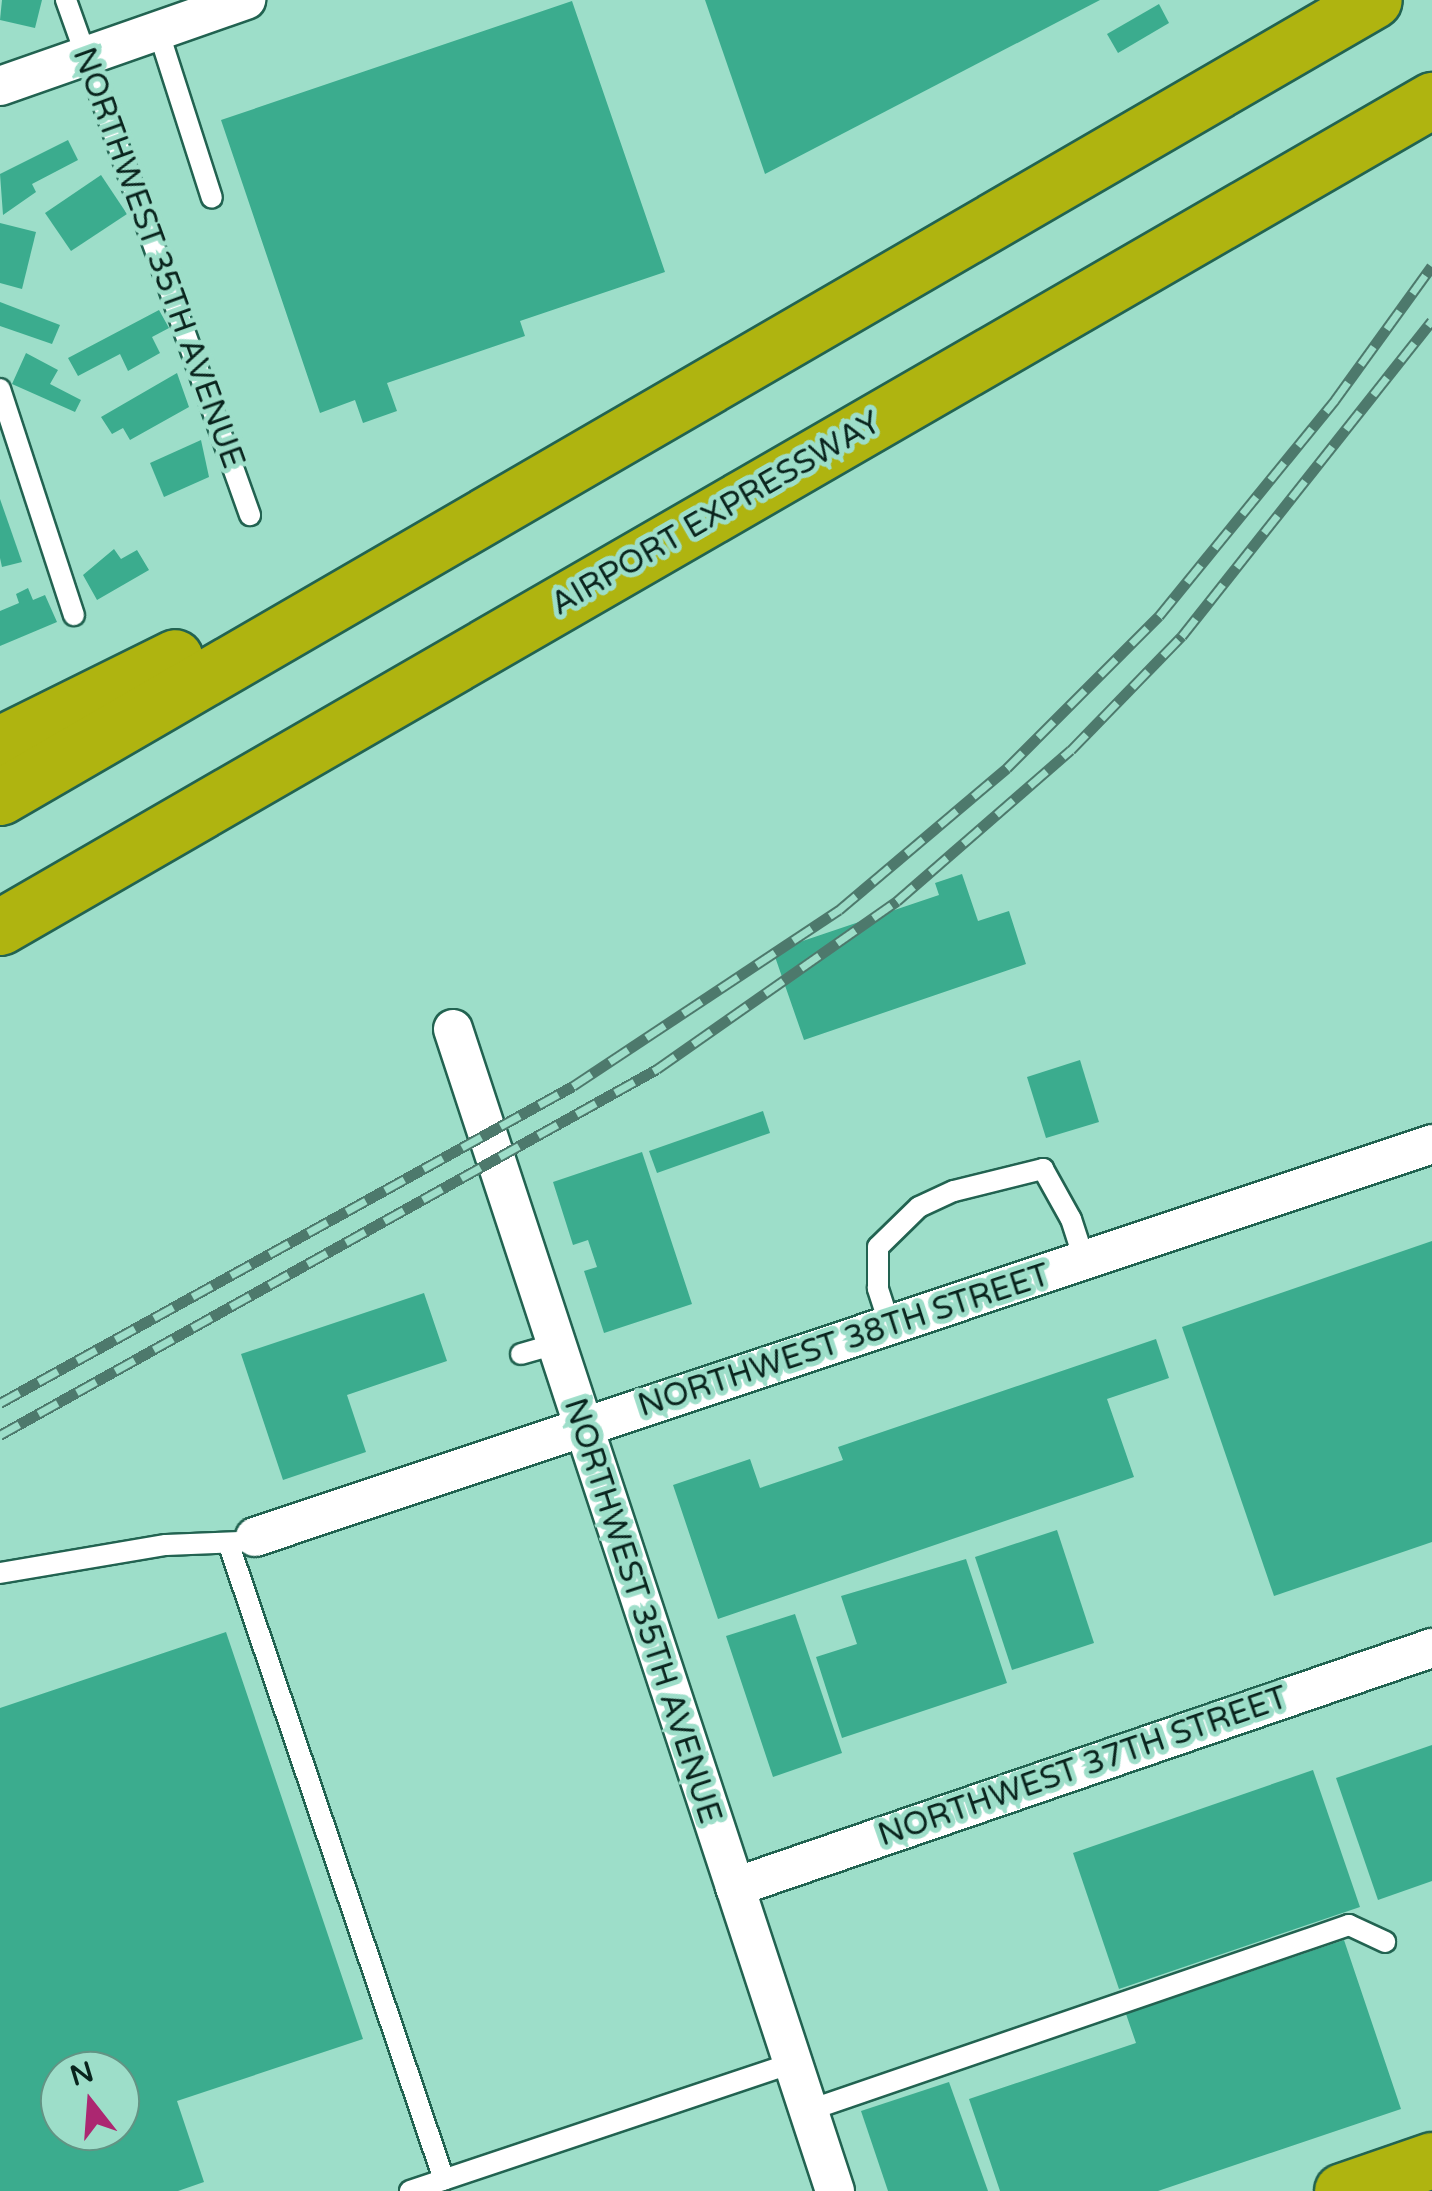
<!DOCTYPE html>
<html>
<head>
<meta charset="utf-8">
<style>
  body { margin:0 }
  #map { position:relative; width:1432px; height:2191px; overflow:hidden; background:#9ddec9; font-family:"Varela Round",sans-serif }
  div>[style] { position:absolute }
  [style*='--x'] { left:calc(var(--x)*1px); top:calc(var(--y)*1px); width:calc(var(--w)*1px); rotate:calc(var(--a)*1deg) }
  .building>* { inset:0; background:#3bac8e }
  .roads { filter:drop-shadow(2px 0 #226351) drop-shadow(-2px 0 #226351) drop-shadow(0 2px #226351) drop-shadow(0 -2px #226351) }
  .lane>* { height:20px; margin:-10px; padding:0 10px; transform-origin:10px; border-radius:10px; background:#fff }
  .street>* { height:38px; margin:-19px; padding:0 19px; transform-origin:19px; border-radius:19px; background:#fff }
  .highway>* { height:55px; margin:-27.5px; padding:0 27.5px; transform-origin:27.5px; border-radius:27.5px; background:#afb410 }
  .rail>* { height:11px; margin-top:-5.5px; transform-origin:0; background:repeating-linear-gradient(90deg,#9ddec9 0 22px,#4d796c 0 44px); box-sizing:border-box; border-block:2px solid #4d796c }
  span { translate:-50% -50%; white-space:nowrap; text-align:center; line-height:1.15; -webkit-text-stroke:10px #9ddec9; paint-order:stroke }
  .street-label { font-size:32px; color:#09241d }
  .north { position:absolute; left:40px; top:2051px; width:100px; height:100px; box-sizing:border-box; background:#9ddec9; border:2px solid #629484; border-radius:50%; rotate:343deg; font-size:28px; font-weight:700; line-height:40px; text-align:center; color:#09241d }
  .north::after { content:''; display:block; margin:auto; width:35px; height:45px; background:#ac2771; clip-path:polygon(50% 0,100% 100%,50% 72%,0 100%) }
</style>
</head>
<body>
<div id="map">
  <div class="building">
    <div style="clip-path:polygon(2px 0,42px 0,35px 28px,0 20px)"></div>
    <div style="clip-path:polygon(705px 0,1100px 0,765px 174px)"></div>
    <div style="clip-path:polygon(572px 1px,665px 272px,520px 321px,525px 336px,387px 383px,397px 411px,363px 423px,355px 400px,320px 413px,221px 120px)"></div>
    <div style="clip-path:polygon(1159px 4px,1169px 23px,1118px 53px,1107px 34px)"></div>
    <div style="clip-path:polygon(68px 140px,78px 160px,32px 184px,36px 192px,3px 215px,0 174px)"></div>
    <div style="clip-path:polygon(101px 175px,127px 214px,71px 251px,45px 213px)"></div>
    <div style="clip-path:polygon(0 223px,36px 232px,22px 289px,0 283px)"></div>
    <div style="clip-path:polygon(0 302px,60px 325px,52px 344px,0 326px)"></div>
    <div style="clip-path:polygon(159px 310px,169px 328px,152px 337px,160px 353px,128px 371px,120px 354px,78px 376px,68px 358px)"></div>
    <div style="clip-path:polygon(26px 353px,58px 370px,50px 384px,81px 400px,75px 412px,12px 384px)"></div>
    <div style="clip-path:polygon(177px 373px,189px 407px,130px 440px,123px 428px,112px 434px,101px 417px)"></div>
    <div style="clip-path:polygon(201px 440px,209px 477px,164px 497px,150px 463px)"></div>
    <div style="clip-path:polygon(0 499px,22px 562px,2px 567px,0 558px)"></div>
    <div style="clip-path:polygon(114px 549px,121px 559px,137px 550px,149px 570px,97px 600px,83px 575px)"></div>
    <div style="clip-path:polygon(28px 588px,33px 600px,45px 595px,57px 622px,0 646px,0 611px,19px 603px,16px 594px)"></div>
    <div style="clip-path:polygon(962px 874px,978px 921px,1009px 911px,1026px 964px,804px 1040px,773px 951px,939px 895px,935px 883px)"></div>
    <div style="clip-path:polygon(1080px 1060px,1099px 1122px,1046px 1138px,1027px 1077px)"></div>
    <div style="clip-path:polygon(763px 1111px,770px 1133px,657px 1173px,649px 1151px)"></div>
    <div style="clip-path:polygon(642px 1152px,692px 1304px,604px 1333px,584px 1271px,597px 1267px,588px 1240px,573px 1245px,553px 1182px)"></div>
    <div style="clip-path:polygon(1432px 1241px,1432px 1542px,1274px 1596px,1182px 1327px)"></div>
    <div style="clip-path:polygon(424px 1293px,447px 1361px,347px 1395px,366px 1452px,283px 1480px,241px 1354px)"></div>
    <div style="clip-path:polygon(1156px 1339px,1169px 1378px,1107px 1399px,1134px 1477px,718px 1619px,673px 1485px,750px 1459px,760px 1488px,843px 1460px,838px 1447px)"></div>
    <div style="clip-path:polygon(1057px 1530px,1094px 1643px,1012px 1670px,975px 1557px)"></div>
    <div style="clip-path:polygon(966px 1559px,1007px 1683px,842px 1738px,816px 1657px,857px 1644px,841px 1596px)"></div>
    <div style="clip-path:polygon(795px 1614px,842px 1753px,773px 1777px,726px 1636px)"></div>
    <div style="clip-path:polygon(evenodd,226px 1632px,363px 2039px,177px 2101px,204px 2182px,178px 2191px,0 2191px,0 1708px,226px 1632px,60px 2071px,120px 2071px,120px 2131px,60px 2131px,60px 2071px)"></div>
    <div style="clip-path:polygon(1432px 1745px,1432px 1881px,1378px 1900px,1336px 1778px)"></div>
    <div style="clip-path:polygon(1313px 1770px,1360px 1907px,1119px 1989px,1073px 1853px)"></div>
    <div style="clip-path:polygon(1344px 1940px,1401px 2109px,1158px 2191px,1000px 2191px,969px 2099px,1136px 2043px,1126px 2014px)"></div>
    <div style="clip-path:polygon(949px 2082px,988px 2191px,888px 2191px,861px 2111px)"></div>
  </div>
  <div class="roads">
    <div class="lane">
      <div style="--x:66;--y:0;--w:547;--a:70.34"></div>
      <div style="--x:158;--y:30;--w:176;--a:72.2"></div>
      <div style="--x:0;--y:389;--w:238;--a:71.9"></div>
      <div style="--x:890;--y:1326;--w:40;--a:-108"></div>
      <div style="--x:878;--y:1288;--w:41;--a:-90"></div>
      <div style="--x:878;--y:1247;--w:57;--a:-44.3"></div>
      <div style="--x:919;--y:1207;--w:38;--a:-25"></div>
      <div style="--x:954;--y:1191;--w:92;--a:-13.9"></div>
      <div style="--x:1043;--y:1169;--w:57;--a:60.8"></div>
      <div style="--x:1071;--y:1219;--w:45;--a:72"></div>
      <div style="--x:521;--y:1354;--w:33;--a:-16"></div>
      <div style="--x:229;--y:1545;--w:670;--a:71.29"></div>
      <div style="--x:0;--y:1573;--w:168;--a:-9.6"></div>
      <div style="--x:166;--y:1545;--w:74;--a:-2.3"></div>
      <div style="--x:807;--y:2111;--w:573;--a:-18.94"></div>
      <div style="--x:1349;--y:1925;--w:40;--a:25"></div>
      <div style="--x:410;--y:2191;--w:403;--a:-18.5"></div>
    </div>
    <div class="street">
      <div style="--x:0;--y:86;--w:261;--a:-19.3"></div>
      <div style="--x:453;--y:1029;--w:1223;--a:71.8"></div>
      <div style="--x:255;--y:1537;--w:1241;--a:-18.46"></div>
      <div style="--x:735;--y:1887;--w:737;--a:-18.93"></div>
    </div>
    <div class="highway">
      <div style="--x:0;--y:744;--w:195;--a:-26.4"></div>
      <div style="--x:0;--y:797;--w:1588;--a:-30.12"></div>
      <div style="--x:0;--y:927;--w:1654;--a:-30.01"></div>
      <div style="--x:1342;--y:2191;--w:95;--a:-19"></div>
    </div>
  </div>
  <div class="rail">
    <div style="--x:0;--y:1403;--w:655;--a:-28.95"></div>
    <div style="--x:573;--y:1086;--w:319;--a:-33.5"></div>
    <div style="--x:839;--y:910;--w:220;--a:-40.2"></div>
    <div style="--x:1007;--y:768;--w:215;--a:-45"></div>
    <div style="--x:1159;--y:616;--w:279;--a:-50.8"></div>
    <div style="--x:1335;--y:400;--w:165;--a:-54.1"></div>
    <div style="--x:0;--y:1435;--w:752;--a:-29.12"></div>
    <div style="--x:657;--y:1069;--w:293;--a:-35"></div>
    <div style="--x:897;--y:901;--w:230;--a:-41"></div>
    <div style="--x:1071;--y:750;--w:159;--a:-45.8"></div>
    <div style="--x:1182;--y:636;--w:402;--a:-51.6"></div>
  </div>
  <div class="street-label">
    <span style="left:158px;top:258px;rotate:70deg">NORTHWEST 35TH AVENUE</span>
    <span style="left:716px;top:514px;rotate:-30deg">AIRPORT EXPRESSWAY</span>
    <span style="left:844px;top:1341px;rotate:-18deg">NORTHWEST 38TH STREET</span>
    <span style="left:642px;top:1611px;rotate:72deg">NORTHWEST 35TH AVENUE</span>
    <span style="left:1083px;top:1767px;rotate:-19deg">NORTHWEST 37TH STREET</span>
  </div>
  <div class="north">N</div>
</div>
</body>
</html>
